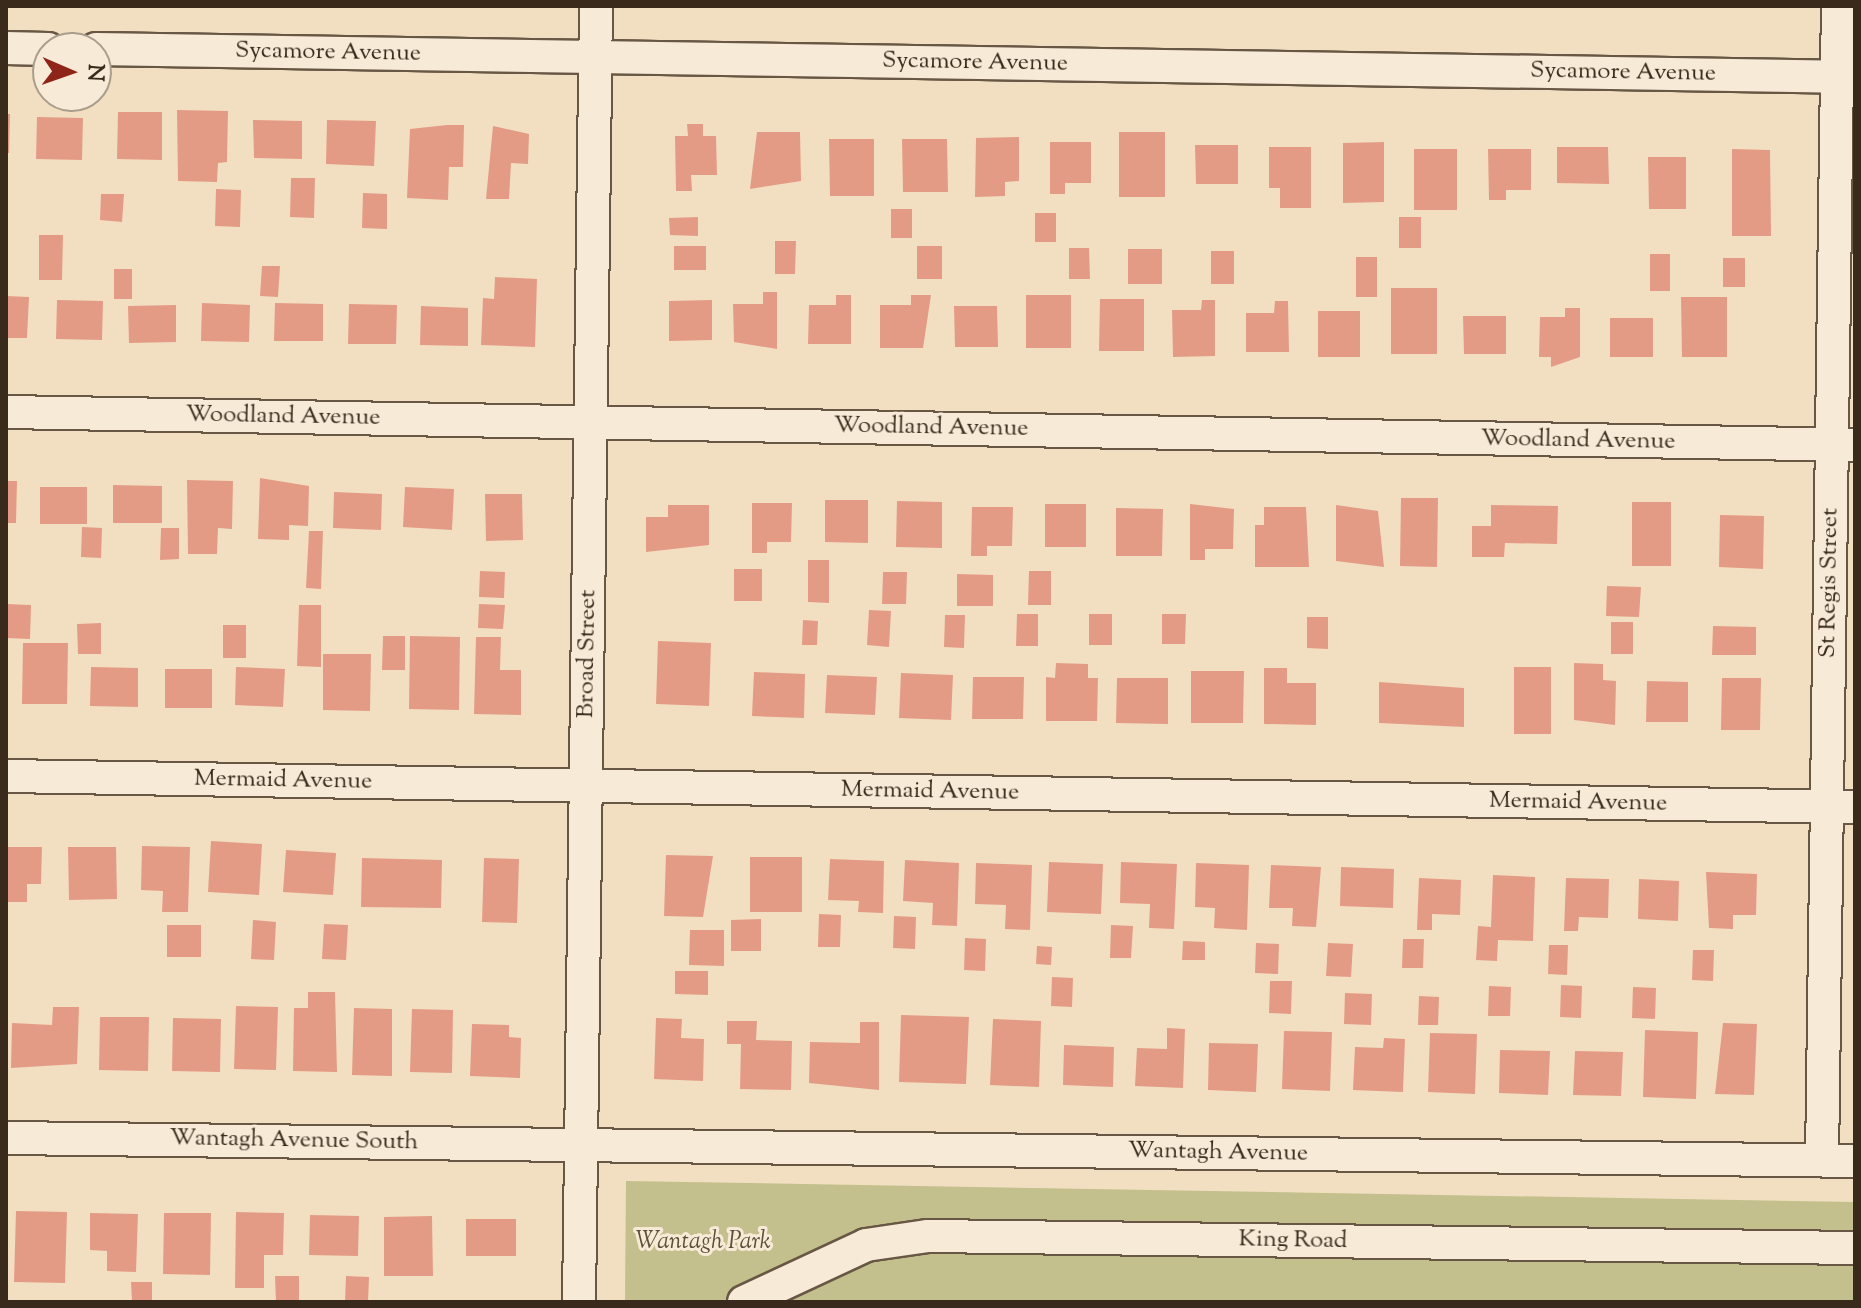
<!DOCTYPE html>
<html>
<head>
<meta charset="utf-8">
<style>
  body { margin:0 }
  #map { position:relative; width:1861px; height:1308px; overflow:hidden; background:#f2dfc1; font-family:"Sorts Mill Goudy",serif }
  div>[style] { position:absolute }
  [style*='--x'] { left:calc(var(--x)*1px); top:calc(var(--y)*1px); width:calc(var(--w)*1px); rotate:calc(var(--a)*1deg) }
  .green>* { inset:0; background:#c3c08d }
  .building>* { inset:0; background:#e49b85 }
  .roads { filter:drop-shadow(2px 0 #685744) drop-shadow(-2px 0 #685744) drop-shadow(0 2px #685744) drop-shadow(0 -2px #685744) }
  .minor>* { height:32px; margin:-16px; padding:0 16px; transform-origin:16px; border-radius:16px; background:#f7ead7 }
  span { translate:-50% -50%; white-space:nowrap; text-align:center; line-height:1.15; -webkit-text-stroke:6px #f7ead7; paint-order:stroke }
  .street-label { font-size:24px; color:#3a2a1b }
  .park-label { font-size:24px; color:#5c5038; font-style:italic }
  .frame { position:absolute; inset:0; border:8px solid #3a2a1b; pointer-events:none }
  .north { position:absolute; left:32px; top:32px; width:80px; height:80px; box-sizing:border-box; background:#f7ead7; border:2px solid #ab9d8c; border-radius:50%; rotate:92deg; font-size:22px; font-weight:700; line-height:32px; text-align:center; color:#3a2a1b }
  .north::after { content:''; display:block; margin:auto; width:28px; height:36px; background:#8f2418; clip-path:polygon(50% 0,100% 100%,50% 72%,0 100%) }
</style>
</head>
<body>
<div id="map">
  <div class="green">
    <div style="clip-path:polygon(626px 1181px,1855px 1202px,1855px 1302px,625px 1302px)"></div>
  </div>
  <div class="building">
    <div style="clip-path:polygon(177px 110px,228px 111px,227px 162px,218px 163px,217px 182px,178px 181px)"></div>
    <div style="clip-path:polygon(118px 112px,162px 112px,162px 160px,117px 159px)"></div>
    <div style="clip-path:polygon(6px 114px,10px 114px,9px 153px,6px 153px)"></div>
    <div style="clip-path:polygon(37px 117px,83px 118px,82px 160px,36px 159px)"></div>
    <div style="clip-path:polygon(253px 120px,302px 121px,302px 159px,254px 158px)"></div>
    <div style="clip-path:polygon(327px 120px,376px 121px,374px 166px,326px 164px)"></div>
    <div style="clip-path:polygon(687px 124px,703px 124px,703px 136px,716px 136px,717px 175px,691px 175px,692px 191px,676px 191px,675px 136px,688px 136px)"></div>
    <div style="clip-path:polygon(447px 125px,464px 125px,463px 167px,449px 167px,448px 200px,407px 198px,410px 129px)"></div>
    <div style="clip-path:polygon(493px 126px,529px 134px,528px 164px,511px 163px,509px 199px,486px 199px)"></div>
    <div style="clip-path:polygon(757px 132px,800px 132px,801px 181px,750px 189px)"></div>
    <div style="clip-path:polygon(1119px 132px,1165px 132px,1165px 197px,1119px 197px)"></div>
    <div style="clip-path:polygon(1019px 137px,1019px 181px,1005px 182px,1005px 196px,975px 197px,976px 138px)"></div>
    <div style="clip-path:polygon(829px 139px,874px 139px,874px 196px,830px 196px)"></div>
    <div style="clip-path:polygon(902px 139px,947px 139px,948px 192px,903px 192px)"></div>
    <div style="clip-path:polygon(1050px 142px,1091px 142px,1091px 183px,1065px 183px,1065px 194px,1050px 194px)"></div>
    <div style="clip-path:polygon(1384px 142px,1384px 202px,1343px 203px,1343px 143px)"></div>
    <div style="clip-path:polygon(1195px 145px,1238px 145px,1238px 184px,1196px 184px)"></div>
    <div style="clip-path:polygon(1269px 147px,1311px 147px,1311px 208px,1280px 208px,1280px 188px,1269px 188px)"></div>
    <div style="clip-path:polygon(1557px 147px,1608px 147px,1609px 184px,1557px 183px)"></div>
    <div style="clip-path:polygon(1414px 149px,1457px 149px,1457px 210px,1414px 210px)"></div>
    <div style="clip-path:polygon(1488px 149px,1531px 149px,1531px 190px,1506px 190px,1506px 200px,1489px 200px)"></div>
    <div style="clip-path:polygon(1732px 149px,1770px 150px,1771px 236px,1732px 236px)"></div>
    <div style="clip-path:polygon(1648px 157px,1686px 157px,1686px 209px,1649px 209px)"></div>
    <div style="clip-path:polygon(291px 178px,315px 178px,314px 218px,290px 217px)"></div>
    <div style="clip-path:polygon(216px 189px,241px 190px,240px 227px,215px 226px)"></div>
    <div style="clip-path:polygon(363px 193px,387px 194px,387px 229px,362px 228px)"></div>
    <div style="clip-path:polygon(101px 194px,124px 194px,122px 222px,100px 220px)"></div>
    <div style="clip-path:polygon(891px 209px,912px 209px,912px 238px,891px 238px)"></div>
    <div style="clip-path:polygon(1035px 213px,1056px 213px,1056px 242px,1035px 242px)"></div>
    <div style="clip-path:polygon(698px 217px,698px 236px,670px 235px,669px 218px)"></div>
    <div style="clip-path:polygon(1399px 217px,1421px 217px,1421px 248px,1399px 248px)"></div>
    <div style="clip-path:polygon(39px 235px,63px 235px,62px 280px,39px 280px)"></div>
    <div style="clip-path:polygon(775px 241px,796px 241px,795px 274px,775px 274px)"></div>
    <div style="clip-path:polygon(674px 246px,706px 246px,706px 270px,674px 270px)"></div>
    <div style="clip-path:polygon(917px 246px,942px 246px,942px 279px,917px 279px)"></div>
    <div style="clip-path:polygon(1069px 248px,1089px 248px,1090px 279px,1069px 279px)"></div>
    <div style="clip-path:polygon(1128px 249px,1162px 249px,1162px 284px,1128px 284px)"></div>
    <div style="clip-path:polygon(1211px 251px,1234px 251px,1234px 284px,1211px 284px)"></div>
    <div style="clip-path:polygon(1650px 254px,1670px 254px,1670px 291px,1650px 291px)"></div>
    <div style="clip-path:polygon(1356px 257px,1377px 257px,1377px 297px,1356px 297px)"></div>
    <div style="clip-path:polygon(1723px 258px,1745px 258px,1745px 287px,1723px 287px)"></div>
    <div style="clip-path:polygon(262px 266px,280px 266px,278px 297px,260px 296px)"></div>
    <div style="clip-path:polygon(114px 269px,132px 269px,132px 299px,114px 299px)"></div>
    <div style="clip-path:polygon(495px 277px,537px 279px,535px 347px,481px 345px,483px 298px,494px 299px)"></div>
    <div style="clip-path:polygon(1391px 288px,1437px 288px,1437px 354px,1391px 354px)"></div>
    <div style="clip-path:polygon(763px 292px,777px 292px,777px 349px,734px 342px,733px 304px,763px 304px)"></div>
    <div style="clip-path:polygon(836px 295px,851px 295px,851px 344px,808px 344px,809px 305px,836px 305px)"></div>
    <div style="clip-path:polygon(911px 295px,931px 295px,923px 348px,880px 348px,880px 305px,911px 305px)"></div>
    <div style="clip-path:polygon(1026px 295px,1071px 295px,1071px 348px,1026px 348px)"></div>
    <div style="clip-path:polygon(6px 296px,29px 297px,27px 338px,6px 338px)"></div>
    <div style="clip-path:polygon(1681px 297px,1727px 297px,1727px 357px,1682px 357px)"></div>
    <div style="clip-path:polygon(1100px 299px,1144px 299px,1144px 351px,1099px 351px)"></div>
    <div style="clip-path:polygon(57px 300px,103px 301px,102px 340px,56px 339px)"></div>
    <div style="clip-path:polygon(712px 300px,712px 340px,669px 341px,669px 301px)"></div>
    <div style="clip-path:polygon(1202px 300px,1215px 300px,1215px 356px,1173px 357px,1172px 310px,1201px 310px)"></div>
    <div style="clip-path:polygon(1275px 301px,1288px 301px,1289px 352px,1246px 352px,1246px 313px,1274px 313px)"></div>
    <div style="clip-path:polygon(202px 303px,250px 305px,249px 342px,201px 341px)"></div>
    <div style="clip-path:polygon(275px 303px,323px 304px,323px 341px,274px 341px)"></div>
    <div style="clip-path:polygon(349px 304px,397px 305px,396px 344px,348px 344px)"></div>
    <div style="clip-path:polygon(176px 305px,176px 342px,129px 343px,128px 306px)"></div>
    <div style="clip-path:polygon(421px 306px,468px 308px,468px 346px,420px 345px)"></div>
    <div style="clip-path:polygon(954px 306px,997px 306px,998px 347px,955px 347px)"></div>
    <div style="clip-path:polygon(1565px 308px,1580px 308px,1580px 357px,1551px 367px,1551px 357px,1539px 357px,1540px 317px,1565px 317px)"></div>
    <div style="clip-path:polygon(1318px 311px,1360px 311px,1360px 357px,1318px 357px)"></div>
    <div style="clip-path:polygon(1463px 316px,1506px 316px,1506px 354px,1464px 354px)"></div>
    <div style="clip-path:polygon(1610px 318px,1653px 318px,1653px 357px,1610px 357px)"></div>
    <div style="clip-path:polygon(260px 478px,309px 486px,308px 526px,289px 525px,289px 540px,258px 539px)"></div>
    <div style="clip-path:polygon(187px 480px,233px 481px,232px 529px,218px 528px,217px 554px,188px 554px)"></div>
    <div style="clip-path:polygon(6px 481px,17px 481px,16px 523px,6px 523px)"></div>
    <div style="clip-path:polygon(113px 485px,162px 486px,162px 523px,113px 523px)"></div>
    <div style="clip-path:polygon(40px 487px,87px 487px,87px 524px,40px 524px)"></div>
    <div style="clip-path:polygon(405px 487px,454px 489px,452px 530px,403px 527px)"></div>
    <div style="clip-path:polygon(334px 492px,382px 494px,381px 530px,333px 528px)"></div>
    <div style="clip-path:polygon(485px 494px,522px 494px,523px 540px,486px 541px)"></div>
    <div style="clip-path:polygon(1401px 498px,1438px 498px,1437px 567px,1400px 566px)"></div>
    <div style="clip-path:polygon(825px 500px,868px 500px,868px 543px,825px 542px)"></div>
    <div style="clip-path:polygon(897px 501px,942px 502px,942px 548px,896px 547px)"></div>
    <div style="clip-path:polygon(1632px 502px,1671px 502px,1671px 566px,1632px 566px)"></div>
    <div style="clip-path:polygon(752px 503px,792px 503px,791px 542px,767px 542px,767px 553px,752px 553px)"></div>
    <div style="clip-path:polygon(1045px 504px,1086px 504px,1086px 547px,1045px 547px)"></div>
    <div style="clip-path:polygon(1190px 504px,1234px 509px,1233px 549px,1205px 549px,1205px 560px,1190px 560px)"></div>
    <div style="clip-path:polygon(668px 505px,709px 505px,709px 545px,646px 552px,646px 517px,668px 517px)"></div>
    <div style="clip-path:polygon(1336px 505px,1378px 511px,1384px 567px,1336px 561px)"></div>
    <div style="clip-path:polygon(1491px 505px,1558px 506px,1557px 544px,1505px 543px,1504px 557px,1472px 557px,1472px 526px,1491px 526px)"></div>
    <div style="clip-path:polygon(972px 507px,1013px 507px,1012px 546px,987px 546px,987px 556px,971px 556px)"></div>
    <div style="clip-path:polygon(1264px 507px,1306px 507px,1309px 567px,1255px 567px,1255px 525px,1264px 525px)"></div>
    <div style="clip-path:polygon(1116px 508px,1163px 509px,1162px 556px,1116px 556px)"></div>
    <div style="clip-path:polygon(1720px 515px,1764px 516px,1763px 569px,1719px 567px)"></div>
    <div style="clip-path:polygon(82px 527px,102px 528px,101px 558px,81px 557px)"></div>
    <div style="clip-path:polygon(161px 528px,179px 528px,179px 559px,160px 560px)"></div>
    <div style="clip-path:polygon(309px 531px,323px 531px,321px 589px,306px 588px)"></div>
    <div style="clip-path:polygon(808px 560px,829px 560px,829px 603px,808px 602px)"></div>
    <div style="clip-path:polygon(734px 569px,762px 569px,762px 601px,734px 601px)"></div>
    <div style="clip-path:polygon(480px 571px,505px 572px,504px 598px,479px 597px)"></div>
    <div style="clip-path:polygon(1029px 571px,1051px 571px,1051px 605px,1028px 605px)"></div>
    <div style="clip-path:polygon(883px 572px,907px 572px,906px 604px,882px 604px)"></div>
    <div style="clip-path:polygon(957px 574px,993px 575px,993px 606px,957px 606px)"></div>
    <div style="clip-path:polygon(1607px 586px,1641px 587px,1639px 617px,1606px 616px)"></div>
    <div style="clip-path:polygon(6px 604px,31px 605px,30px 639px,6px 638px)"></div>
    <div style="clip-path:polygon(479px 604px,505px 605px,503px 629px,478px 628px)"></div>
    <div style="clip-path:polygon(299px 605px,321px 605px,321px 667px,297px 666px)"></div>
    <div style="clip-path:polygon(869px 610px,891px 611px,889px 647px,867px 645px)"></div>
    <div style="clip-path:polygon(1017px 614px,1038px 614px,1038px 646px,1016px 646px)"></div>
    <div style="clip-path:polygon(1089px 614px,1112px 614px,1112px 645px,1089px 645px)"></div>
    <div style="clip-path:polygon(1162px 614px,1186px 614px,1185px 644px,1162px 644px)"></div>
    <div style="clip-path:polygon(945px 615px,965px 615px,964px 648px,944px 647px)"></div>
    <div style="clip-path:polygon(1307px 617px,1328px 617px,1328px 649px,1307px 648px)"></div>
    <div style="clip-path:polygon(803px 620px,818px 621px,817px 645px,802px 645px)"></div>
    <div style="clip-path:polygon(1611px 622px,1633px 622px,1633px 654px,1611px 654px)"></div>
    <div style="clip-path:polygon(101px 623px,101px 654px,78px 654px,77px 624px)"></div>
    <div style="clip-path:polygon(223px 625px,246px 625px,246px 658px,223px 658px)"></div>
    <div style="clip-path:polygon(1713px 626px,1756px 627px,1756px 655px,1712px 655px)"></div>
    <div style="clip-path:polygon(383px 636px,405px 636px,405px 670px,382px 670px)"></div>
    <div style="clip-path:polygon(410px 636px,460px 637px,459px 710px,409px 709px)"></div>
    <div style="clip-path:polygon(476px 637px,501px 637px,500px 670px,521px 670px,521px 715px,474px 714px)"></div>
    <div style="clip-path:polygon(658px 641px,711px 643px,709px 706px,656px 704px)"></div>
    <div style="clip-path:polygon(23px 643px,68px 643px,67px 704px,22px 704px)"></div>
    <div style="clip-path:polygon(323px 654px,371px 654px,370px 711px,323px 710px)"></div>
    <div style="clip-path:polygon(1056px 663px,1088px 664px,1088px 678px,1098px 678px,1097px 721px,1046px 721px,1046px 677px,1055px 678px)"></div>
    <div style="clip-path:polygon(1574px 663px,1603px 664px,1603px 680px,1616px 681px,1615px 725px,1574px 720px)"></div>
    <div style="clip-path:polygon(91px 667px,138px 668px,138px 707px,90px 706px)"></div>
    <div style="clip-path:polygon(236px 667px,285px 669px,283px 707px,235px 705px)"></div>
    <div style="clip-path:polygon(1514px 667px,1551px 667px,1551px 734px,1514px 734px)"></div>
    <div style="clip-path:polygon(1264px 668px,1287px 668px,1287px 683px,1316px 683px,1316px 725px,1264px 724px)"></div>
    <div style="clip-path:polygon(165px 669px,212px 669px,212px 708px,165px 708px)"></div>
    <div style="clip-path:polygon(1191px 671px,1244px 671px,1243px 723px,1191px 723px)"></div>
    <div style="clip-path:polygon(754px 672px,805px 674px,804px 718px,752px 716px)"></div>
    <div style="clip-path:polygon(901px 673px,953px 675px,951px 720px,899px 718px)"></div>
    <div style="clip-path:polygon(827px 675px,877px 677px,875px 715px,825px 713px)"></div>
    <div style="clip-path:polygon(973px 677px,1024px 677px,1023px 719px,972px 719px)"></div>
    <div style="clip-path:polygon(1117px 678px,1168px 678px,1168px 724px,1116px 723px)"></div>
    <div style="clip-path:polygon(1722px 678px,1761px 678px,1760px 730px,1721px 730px)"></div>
    <div style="clip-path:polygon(1647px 681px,1688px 682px,1688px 722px,1646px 722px)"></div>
    <div style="clip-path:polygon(1379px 682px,1464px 688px,1464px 727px,1379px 723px)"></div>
    <div style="clip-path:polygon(211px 841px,262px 844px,259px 895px,208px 892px)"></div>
    <div style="clip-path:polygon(142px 846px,190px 847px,188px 912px,162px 912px,163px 891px,141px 890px)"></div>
    <div style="clip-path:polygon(6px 847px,42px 847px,41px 884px,27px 884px,27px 902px,6px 902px)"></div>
    <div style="clip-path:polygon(68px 847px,116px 847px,117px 899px,69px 900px)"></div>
    <div style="clip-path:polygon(286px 850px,336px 853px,333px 895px,283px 892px)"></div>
    <div style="clip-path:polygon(666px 855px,713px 856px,703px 917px,664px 916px)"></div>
    <div style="clip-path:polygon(750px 857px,802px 857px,802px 912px,750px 912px)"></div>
    <div style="clip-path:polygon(362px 858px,442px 860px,441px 908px,361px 907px)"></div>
    <div style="clip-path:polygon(484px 858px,519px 859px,517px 923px,482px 922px)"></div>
    <div style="clip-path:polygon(830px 859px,884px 861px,883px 913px,858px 912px,859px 901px,828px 900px)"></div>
    <div style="clip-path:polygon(905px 860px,959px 863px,957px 926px,932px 925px,933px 903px,903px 901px)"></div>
    <div style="clip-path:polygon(1049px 862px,1103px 864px,1101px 914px,1047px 912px)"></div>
    <div style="clip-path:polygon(1121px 862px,1177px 864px,1174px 929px,1149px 928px,1150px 904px,1120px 903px)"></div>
    <div style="clip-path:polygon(976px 863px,1032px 865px,1030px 930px,1005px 929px,1006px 905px,975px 904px)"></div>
    <div style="clip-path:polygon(1196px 863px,1249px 865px,1247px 930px,1214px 928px,1215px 908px,1195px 907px)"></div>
    <div style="clip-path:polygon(1271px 865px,1321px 867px,1316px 927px,1292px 926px,1293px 908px,1269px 908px)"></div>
    <div style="clip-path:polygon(1341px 867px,1394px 869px,1393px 908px,1340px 906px)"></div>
    <div style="clip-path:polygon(1706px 872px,1757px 874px,1756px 915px,1733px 915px,1733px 929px,1709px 928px)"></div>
    <div style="clip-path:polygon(1493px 875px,1535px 877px,1533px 941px,1498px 940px,1497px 961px,1476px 960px,1478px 926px,1491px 927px)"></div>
    <div style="clip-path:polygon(1419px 878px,1461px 880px,1460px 915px,1432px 914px,1432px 930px,1417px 930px)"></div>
    <div style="clip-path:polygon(1566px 878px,1609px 879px,1608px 918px,1579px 917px,1578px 931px,1564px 931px)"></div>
    <div style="clip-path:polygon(1639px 879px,1679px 881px,1678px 921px,1638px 919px)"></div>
    <div style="clip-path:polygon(819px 914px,841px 915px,840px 947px,818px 947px)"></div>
    <div style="clip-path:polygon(894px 916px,916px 917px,915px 949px,893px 948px)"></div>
    <div style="clip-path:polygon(761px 919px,761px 951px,731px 951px,731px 920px)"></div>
    <div style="clip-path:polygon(253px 920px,276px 922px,274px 960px,251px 959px)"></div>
    <div style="clip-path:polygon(324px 924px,348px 925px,346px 960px,322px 959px)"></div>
    <div style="clip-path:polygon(167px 925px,201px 925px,201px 957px,167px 957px)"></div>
    <div style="clip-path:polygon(1111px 925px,1133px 926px,1131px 958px,1110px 958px)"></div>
    <div style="clip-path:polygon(690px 930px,724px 930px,724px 966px,689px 965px)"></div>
    <div style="clip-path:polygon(965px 938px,986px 939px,985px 971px,964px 970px)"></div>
    <div style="clip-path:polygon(1403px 939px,1424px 939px,1423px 968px,1402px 968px)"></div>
    <div style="clip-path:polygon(1183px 941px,1205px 942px,1205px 960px,1182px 960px)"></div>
    <div style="clip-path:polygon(1256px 943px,1279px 944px,1278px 974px,1255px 973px)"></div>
    <div style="clip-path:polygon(1328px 943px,1353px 944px,1351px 977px,1326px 976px)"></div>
    <div style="clip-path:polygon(1549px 945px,1568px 945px,1567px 975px,1548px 974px)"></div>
    <div style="clip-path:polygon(1037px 946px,1052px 947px,1051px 965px,1036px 964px)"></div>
    <div style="clip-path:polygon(1693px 950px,1714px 950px,1713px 981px,1692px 980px)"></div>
    <div style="clip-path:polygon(675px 971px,708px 971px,708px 995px,675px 994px)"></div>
    <div style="clip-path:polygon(1052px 977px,1073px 978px,1072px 1007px,1051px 1006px)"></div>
    <div style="clip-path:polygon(1270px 981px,1292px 981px,1291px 1014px,1269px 1013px)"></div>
    <div style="clip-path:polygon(1561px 985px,1582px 986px,1581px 1018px,1560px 1017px)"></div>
    <div style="clip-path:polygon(1489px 986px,1511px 987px,1510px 1016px,1488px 1016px)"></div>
    <div style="clip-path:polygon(1633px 987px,1656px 988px,1655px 1019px,1632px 1018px)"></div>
    <div style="clip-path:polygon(308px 992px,335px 992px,337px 1072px,293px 1071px,294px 1008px,308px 1008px)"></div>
    <div style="clip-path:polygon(1345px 993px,1372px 994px,1371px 1025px,1344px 1024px)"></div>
    <div style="clip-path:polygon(1419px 996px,1439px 997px,1438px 1025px,1418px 1025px)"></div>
    <div style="clip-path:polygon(236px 1006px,278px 1007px,276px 1070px,234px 1069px)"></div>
    <div style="clip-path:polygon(53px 1007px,79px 1007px,77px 1064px,11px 1068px,12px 1023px,52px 1025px)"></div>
    <div style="clip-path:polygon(354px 1008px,392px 1009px,392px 1076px,352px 1075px)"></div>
    <div style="clip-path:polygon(412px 1009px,453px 1010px,452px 1073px,410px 1072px)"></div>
    <div style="clip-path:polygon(901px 1015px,969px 1017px,966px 1084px,899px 1082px)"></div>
    <div style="clip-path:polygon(100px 1017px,149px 1017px,148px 1071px,99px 1070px)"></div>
    <div style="clip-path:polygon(173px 1018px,221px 1019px,220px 1072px,172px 1071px)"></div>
    <div style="clip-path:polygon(656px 1018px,682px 1019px,681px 1038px,704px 1039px,703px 1081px,654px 1079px)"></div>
    <div style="clip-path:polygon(993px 1019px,1041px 1021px,1039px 1087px,990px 1085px)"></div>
    <div style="clip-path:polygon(727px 1021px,757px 1021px,756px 1040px,792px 1041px,791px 1090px,740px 1089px,741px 1044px,727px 1044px)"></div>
    <div style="clip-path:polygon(860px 1022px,879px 1022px,879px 1090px,809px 1083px,810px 1042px,860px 1043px)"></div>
    <div style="clip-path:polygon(1723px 1023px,1757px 1024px,1754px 1095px,1715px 1094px)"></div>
    <div style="clip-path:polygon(472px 1024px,509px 1025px,509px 1037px,521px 1038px,520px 1078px,470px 1076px)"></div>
    <div style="clip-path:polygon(1167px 1028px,1185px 1029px,1183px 1088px,1135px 1086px,1137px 1048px,1167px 1049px)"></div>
    <div style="clip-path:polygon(1645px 1030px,1698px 1032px,1696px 1099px,1643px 1097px)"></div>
    <div style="clip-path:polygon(1284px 1031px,1332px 1032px,1330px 1091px,1282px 1089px)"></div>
    <div style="clip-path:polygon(1430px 1033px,1477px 1034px,1475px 1094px,1428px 1092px)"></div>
    <div style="clip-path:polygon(1384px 1038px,1405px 1039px,1403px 1092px,1353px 1090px,1355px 1047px,1383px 1048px)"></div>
    <div style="clip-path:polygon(1209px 1043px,1258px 1044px,1256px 1092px,1208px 1090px)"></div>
    <div style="clip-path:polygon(1064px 1045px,1114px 1047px,1113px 1087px,1063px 1085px)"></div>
    <div style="clip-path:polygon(1500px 1050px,1550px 1051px,1548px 1095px,1499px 1093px)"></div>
    <div style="clip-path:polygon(1575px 1051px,1623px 1052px,1621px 1096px,1573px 1095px)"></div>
    <div style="clip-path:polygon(16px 1211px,67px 1212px,65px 1283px,14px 1282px)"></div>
    <div style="clip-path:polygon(236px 1212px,284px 1213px,283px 1255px,264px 1255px,264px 1288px,235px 1288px)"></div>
    <div style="clip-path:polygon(90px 1213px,138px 1214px,136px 1272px,107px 1271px,107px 1251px,90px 1250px)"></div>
    <div style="clip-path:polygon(164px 1213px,211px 1213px,210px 1275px,163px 1274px)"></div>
    <div style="clip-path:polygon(310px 1215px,359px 1216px,358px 1256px,309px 1255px)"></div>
    <div style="clip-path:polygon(432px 1216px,433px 1276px,384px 1276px,384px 1217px)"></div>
    <div style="clip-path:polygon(466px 1219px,516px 1219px,516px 1256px,466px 1256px)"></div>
    <div style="clip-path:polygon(275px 1276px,299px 1276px,299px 1302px,276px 1302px)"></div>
    <div style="clip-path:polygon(346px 1276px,369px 1277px,368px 1302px,345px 1302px)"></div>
    <div style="clip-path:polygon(131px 1282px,152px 1282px,152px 1302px,132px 1302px)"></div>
  </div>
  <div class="roads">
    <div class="minor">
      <div style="--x:6;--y:48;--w:42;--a:1.4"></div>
      <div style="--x:96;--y:49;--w:1759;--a:0.91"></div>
      <div style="--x:6;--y:412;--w:1849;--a:1.02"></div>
      <div style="--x:6;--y:776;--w:1849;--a:0.96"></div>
      <div style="--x:6;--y:1138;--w:1849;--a:0.71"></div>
      <div style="--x:1822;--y:1160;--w:1154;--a:-89.21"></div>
      <div style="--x:579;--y:1302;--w:1296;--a:-89.25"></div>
      <div style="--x:744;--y:1302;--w:135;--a:-25"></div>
      <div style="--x:866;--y:1245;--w:63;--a:-8.3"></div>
      <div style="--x:928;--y:1236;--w:927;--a:0.74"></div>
    </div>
  </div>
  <div class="street-label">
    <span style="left:328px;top:53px;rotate:1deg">Sycamore Avenue</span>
    <span style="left:975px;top:63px;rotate:1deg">Sycamore Avenue</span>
    <span style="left:1623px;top:73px;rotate:1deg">Sycamore Avenue</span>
    <span style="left:283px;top:417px;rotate:1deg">Woodland Avenue</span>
    <span style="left:931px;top:428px;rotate:1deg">Woodland Avenue</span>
    <span style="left:1578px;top:441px;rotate:1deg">Woodland Avenue</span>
    <span style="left:1830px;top:583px;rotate:-89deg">St Regis Street</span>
    <span style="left:588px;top:654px;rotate:-89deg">Broad Street</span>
    <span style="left:283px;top:781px;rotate:1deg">Mermaid Avenue</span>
    <span style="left:930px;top:792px;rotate:1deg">Mermaid Avenue</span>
    <span style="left:1578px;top:803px;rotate:1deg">Mermaid Avenue</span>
    <span style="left:294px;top:1141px;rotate:1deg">Wantagh Avenue South</span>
    <span style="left:1218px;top:1153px;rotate:1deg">Wantagh Avenue</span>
    <span style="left:1293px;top:1241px;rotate:1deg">King Road</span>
  </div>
  <div class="park-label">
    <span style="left:703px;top:1243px">Wantagh Park</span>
  </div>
  <div class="frame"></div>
  <div class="north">N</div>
</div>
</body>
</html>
